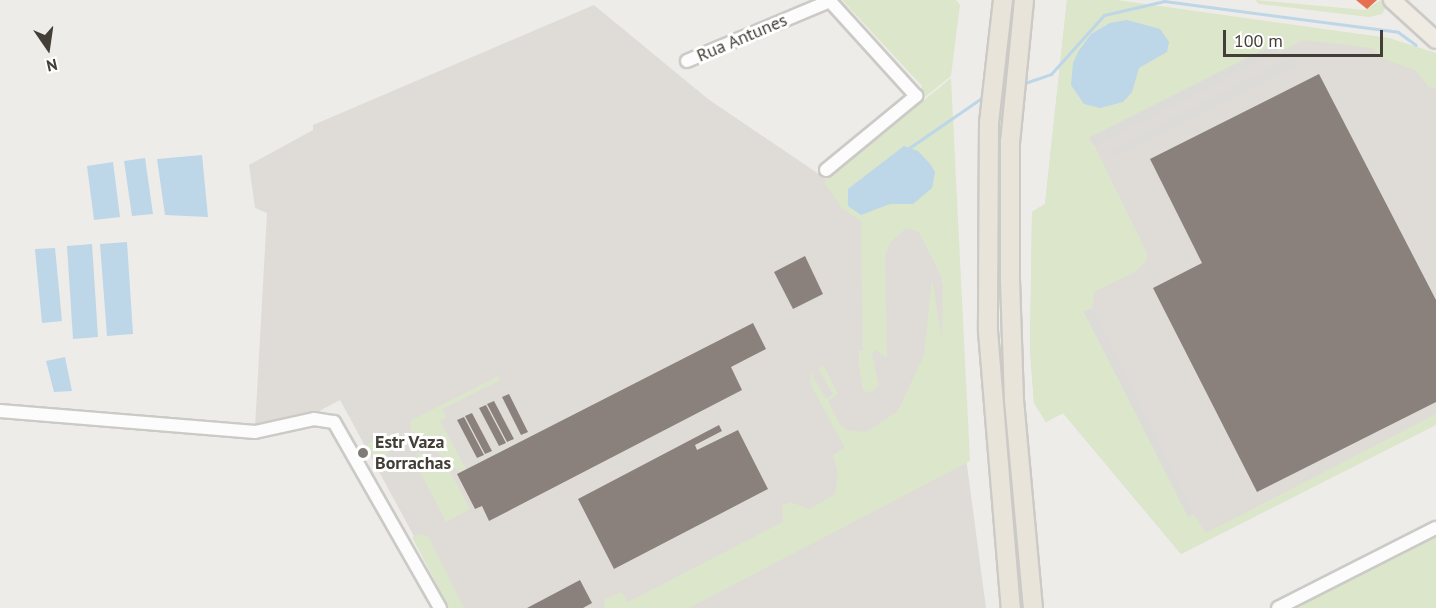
<!DOCTYPE html>
<html>
<head>
<meta charset="utf-8">
<style>
  body { margin:0 }
  #map { position:relative; width:1436px; height:608px; overflow:hidden; background:#eeece9; font-family:"PT Sans",sans-serif }
  div>[style] { position:absolute }
  [style*='--x'] { left:calc(var(--x)*1px); top:calc(var(--y)*1px); width:calc(var(--w)*1px); rotate:calc(var(--a)*1deg) }
  .industrial>* { inset:0; background:#dfdcd8 }
  .green>* { inset:0; background:#dbe6cb }
  .parking>* { inset:0; background:#dddbd8 }
  .water>* { inset:0; background:#bdd6e8 }
  .shops>* { inset:0; background:#e76f51 }
  .industry>* { inset:0; background:#8a817c }
  .stream>* { height:3px; margin:-1.5px; padding:0 1.5px; transform-origin:1.5px; border-radius:1.5px; background:#bdd6e8 }
  .roads { filter:drop-shadow(2px 0 #cccac6) drop-shadow(-2px 0 #cccac6) drop-shadow(0 2px #cccac6) drop-shadow(0 -2px #cccac6) }
  .minor>* { height:12px; margin:-6px; padding:0 6px; transform-origin:6px; border-radius:6px; background:#fcfcfc }
  .major>* { height:16px; margin:-8px; padding:0 8px; transform-origin:8px; border-radius:8px; background:#efebe3 }
  .highway>* { height:18px; margin:-9px; padding:0 9px; transform-origin:9px; border-radius:9px; background:#e9e4da }
  .dots>* { width:16px; height:16px; translate:-50% -50%; box-sizing:border-box; border:3px solid #fff; border-radius:50% }
  span { translate:-50% -50%; white-space:nowrap; text-align:center; line-height:1.15; -webkit-text-stroke:6px #fff; paint-order:stroke }
  .street-label { font-size:18px; color:#433e36 }
  .poi-label { font-size:18px; color:#433e36; font-weight:700 }
  .left { translate:0 -50%; text-align:left }
  .north { position:absolute; left:18px; top:18px; width:60px; height:60px; -webkit-text-stroke:4px #fff; paint-order:stroke; rotate:167deg; font-size:16px; font-weight:700; line-height:24px; text-align:center; color:#433e36 }
  .north::after { content:''; display:block; margin:auto; width:21px; height:27px; background:#433e36; clip-path:polygon(50% 0,100% 100%,50% 72%,0 100%) }
  .scale { position:absolute; left:1223px; top:30px; width:160px; height:27px; box-sizing:border-box; border:3px solid #433e36; border-top:0; padding-left:8px; font-size:18px; line-height:21px; white-space:nowrap; color:#433e36; -webkit-text-stroke:4px #fff; paint-order:stroke }
</style>
</head>
<body>
<div id="map">
  <div class="industrial">
    <div style="clip-path:polygon(1067px 0,1389px 38px,1436px 67px,1436px 424px,1181px 554px,1063px 413px,1046px 422px,1034px 403px,1030px 350px,1032px 212px,1045px 204px)"></div>
    <div style="clip-path:polygon(594px 5px,708px 99px,826px 179px,919px 104px,986px 608px,453px 608px,340px 400px,306px 418px,255px 427px,267px 213px,255px 208px,249px 165px,313px 130px,313px 125px)"></div>
  </div>
  <div class="green">
    <div style="clip-path:polygon(842px 0,956px 0,960px 5px,951px 76px,919px 102px,922px 86px)"></div>
    <div style="clip-path:polygon(1067px 0,1117px 0,1389px 38px,1436px 53px,1436px 88px,1429px 87px,1415px 70px,1384px 59px,1371px 48px,1303px 40px,1279px 52px,1275px 44px,1090px 137px,1147px 253px,1146px 261px,1135px 272px,1094px 292px,1092px 308px,1084px 312px,1189px 517px,1194px 514px,1206px 533px,1436px 414px,1436px 425px,1181px 554px,1063px 413px,1046px 422px,1034px 403px,1030px 350px,1032px 212px,1045px 204px)"></div>
    <div style="clip-path:polygon(1255px 0,1365px 10px,1381px 0,1385px 9px,1382px 14px,1369px 17px,1259px 4px)"></div>
    <div style="clip-path:polygon(951px 78px,970px 461px,689px 608px,605px 608px,604px 600px,622px 592px,628px 602px,783px 522px,782px 506px,790px 502px,810px 509px,835px 494px,838px 473px,833px 455px,845px 448px,811px 385px,810px 372px,826px 399px,833px 394px,818px 368px,823px 365px,838px 394px,828px 401px,840px 425px,847px 430px,866px 432px,898px 411px,924px 355px,932px 280px,942px 339px,943px 280px,919px 232px,906px 228px,891px 242px,885px 256px,887px 358px,875px 350px,872px 354px,879px 386px,870px 393px,863px 390px,859px 366px,859px 351px,863px 350px,861px 221px,842px 208px,824px 182px)"></div>
    <div style="clip-path:polygon(498px 376px,500px 380px,442px 409px,446px 417px,440px 421px,466px 469px,459px 472px,437px 452px,413px 442px,410px 421px)"></div>
    <div style="clip-path:polygon(387px 435px,392px 439px,387px 454px,375px 460px,367px 444px)"></div>
    <div style="clip-path:polygon(419px 452px,449px 470px,470px 509px,446px 522px,414px 460px)"></div>
    <div style="clip-path:polygon(1436px 531px,1436px 608px,1281px 608px)"></div>
    <div style="clip-path:polygon(420px 534px,428px 536px,464px 608px,449px 608px,412px 537px)"></div>
  </div>
  <div class="parking">
    <div style="clip-path:polygon(1275px 44px,1279px 52px,1094px 146px,1089px 138px)"></div>
    <div style="clip-path:polygon(1294px 56px,1299px 64px,1115px 157px,1111px 149px)"></div>
    <div style="clip-path:polygon(1092px 308px,1194px 514px,1188px 517px,1084px 312px)"></div>
  </div>
  <div class="water">
    <div style="clip-path:polygon(1127px 20px,1160px 29px,1169px 42px,1167px 52px,1139px 68px,1132px 92px,1123px 102px,1100px 108px,1084px 104px,1071px 85px,1073px 63px,1078px 52px,1091px 34px,1110px 23px)"></div>
    <div style="clip-path:polygon(904px 146px,918px 151px,931px 165px,935px 172px,932px 188px,913px 204px,890px 204px,861px 215px,848px 206px,848px 189px)"></div>
    <div style="clip-path:polygon(202px 155px,208px 217px,165px 215px,157px 159px)"></div>
    <div style="clip-path:polygon(145px 158px,153px 214px,132px 216px,124px 161px)"></div>
    <div style="clip-path:polygon(113px 162px,120px 217px,94px 220px,87px 166px)"></div>
    <div style="clip-path:polygon(127px 242px,133px 334px,107px 336px,100px 244px)"></div>
    <div style="clip-path:polygon(92px 244px,98px 337px,73px 339px,67px 246px)"></div>
    <div style="clip-path:polygon(55px 248px,62px 321px,42px 323px,35px 249px)"></div>
    <div style="clip-path:polygon(65px 357px,72px 391px,54px 392px,46px 361px)"></div>
  </div>
  <div class="shops">
    <div style="clip-path:polygon(1356px 0,1377px 0,1367px 9px)"></div>
  </div>
  <div class="industry">
    <div style="clip-path:polygon(1319px 74px,1436px 300px,1436px 402px,1257px 492px,1153px 288px,1202px 263px,1150px 159px)"></div>
    <div style="clip-path:polygon(805px 256px,823px 294px,793px 309px,774px 272px)"></div>
    <div style="clip-path:polygon(753px 323px,766px 349px,731px 367px,742px 390px,489px 521px,482px 506px,475px 509px,457px 474px)"></div>
    <div style="clip-path:polygon(509px 394px,528px 432px,521px 435px,502px 397px)"></div>
    <div style="clip-path:polygon(494px 401px,514px 439px,507px 442px,487px 404px)"></div>
    <div style="clip-path:polygon(486px 405px,506px 443px,499px 446px,479px 408px)"></div>
    <div style="clip-path:polygon(472px 413px,492px 451px,485px 454px,465px 416px)"></div>
    <div style="clip-path:polygon(464px 417px,484px 455px,477px 458px,457px 420px)"></div>
    <div style="clip-path:polygon(719px 425px,722px 431px,695px 445px,697px 450px,738px 430px,768px 489px,614px 569px,578px 499px)"></div>
    <div style="clip-path:polygon(580px 580px,592px 603px,583px 608px,527px 608px)"></div>
  </div>
  <div class="stream">
    <div style="--x:1025;--y:83;--w:28;--a:-19"></div>
    <div style="--x:1051;--y:74;--w:79;--a:-48.1"></div>
    <div style="--x:1104;--y:15;--w:62;--a:-13.1"></div>
    <div style="--x:1164;--y:1;--w:236;--a:7.5"></div>
    <div style="--x:1398;--y:32;--w:22;--a:36"></div>
    <div style="--x:909;--y:148;--w:86;--a:-34.6"></div>
  </div>
  <div class="roads">
    <div class="minor">
      <div style="--x:687;--y:61;--w:155;--a:-22.8"></div>
      <div style="--x:826;--y:170;--w:117;--a:-39.4"></div>
      <div style="--x:916;--y:96;--w:130;--a:-132.2"></div>
      <div style="--x:0;--y:411;--w:256;--a:4.7"></div>
      <div style="--x:255;--y:432;--w:60;--a:-12.4"></div>
      <div style="--x:314;--y:419;--w:20;--a:9"></div>
      <div style="--x:334;--y:422;--w:214;--a:60.3"></div>
      <div style="--x:1278;--y:608;--w:177;--a:-26.9"></div>
    </div>
    <div class="major">
      <div style="--x:1392;--y:0;--w:59;--a:42.3"></div>
    </div>
    <div class="highway">
      <div style="--x:1003;--y:0;--w:123;--a:96.5"></div>
      <div style="--x:989;--y:122;--w:209;--a:90.3"></div>
      <div style="--x:988;--y:331;--w:278;--a:85.3"></div>
      <div style="--x:1024;--y:0;--w:143;--a:95.6"></div>
      <div style="--x:1010;--y:142;--w:138;--a:90"></div>
      <div style="--x:1010;--y:280;--w:120;--a:88.1"></div>
      <div style="--x:1014;--y:400;--w:209;--a:84.8"></div>
    </div>
  </div>
  <div class="dots">
    <div style="left:363px;top:453px;background:#7f7b75"></div>
  </div>
  <div class="street-label">
    <span style="left:742px;top:38px;rotate:-23deg">Rua Antunes</span>
  </div>
  <div class="poi-label">
    <span class="left" style="left:375px;top:453px">Estr Vaza<br>Borrachas</span>
  </div>
  <div class="north">N</div>
  <div class="scale">100 m</div>
</div>
</body>
</html>
